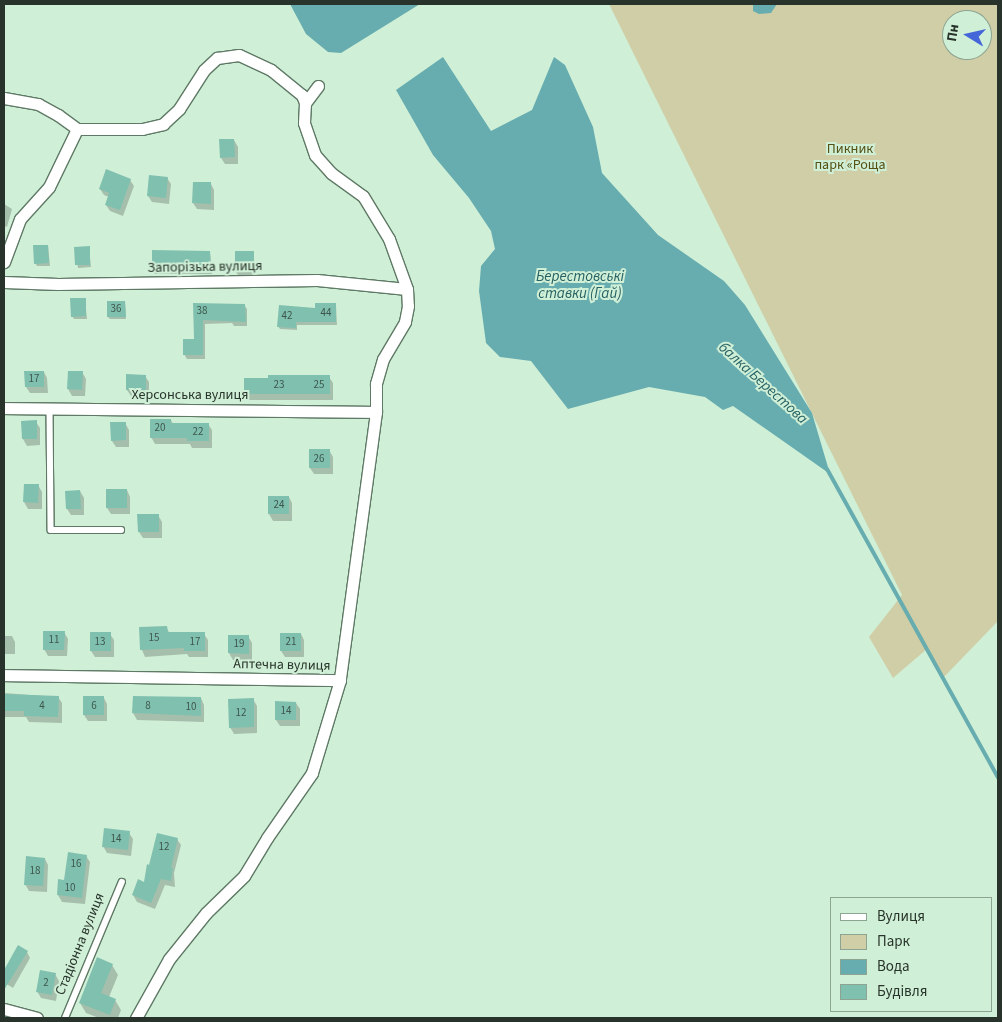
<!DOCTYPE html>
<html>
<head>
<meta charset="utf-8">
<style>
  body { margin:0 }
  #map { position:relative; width:1002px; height:1022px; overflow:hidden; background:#d0efd7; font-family:"Source Sans 3",sans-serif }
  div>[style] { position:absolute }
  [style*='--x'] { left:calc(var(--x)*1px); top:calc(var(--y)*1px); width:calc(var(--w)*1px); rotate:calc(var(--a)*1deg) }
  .green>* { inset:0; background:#cfcea7 }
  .water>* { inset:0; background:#67adaf }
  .shadow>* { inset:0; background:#0003 }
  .stream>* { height:4px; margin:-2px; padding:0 2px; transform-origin:2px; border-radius:2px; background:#67adaf }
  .building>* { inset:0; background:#80c0af }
  .roads { filter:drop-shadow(1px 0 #5e7965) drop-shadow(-1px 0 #5e7965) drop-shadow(0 1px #5e7965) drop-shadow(0 -1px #5e7965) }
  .lane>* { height:5.5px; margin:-2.75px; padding:0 2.75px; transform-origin:2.75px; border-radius:2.75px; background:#fff }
  .street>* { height:11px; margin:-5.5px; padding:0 5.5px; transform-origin:5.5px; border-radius:5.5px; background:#fff }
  span { translate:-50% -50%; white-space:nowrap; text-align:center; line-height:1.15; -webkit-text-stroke:4px #d0efd7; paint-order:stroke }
  .number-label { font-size:11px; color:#3e574c }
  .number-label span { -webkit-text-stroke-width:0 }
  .park-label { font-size:14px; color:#545012 }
  .street-label { font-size:14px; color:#28342b }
  .water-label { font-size:15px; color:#266163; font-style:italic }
  .frame { position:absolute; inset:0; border:5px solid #28342b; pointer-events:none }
  .legend { position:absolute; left:830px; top:897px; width:162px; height:115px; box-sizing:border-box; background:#d0efd7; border:1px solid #8da492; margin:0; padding:6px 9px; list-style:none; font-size:15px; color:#28342b }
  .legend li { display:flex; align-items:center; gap:10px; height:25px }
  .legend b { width:25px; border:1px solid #8da492 }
  .north { position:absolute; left:942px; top:10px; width:50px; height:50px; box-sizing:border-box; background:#d0efd7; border:1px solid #8da492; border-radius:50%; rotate:279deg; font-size:14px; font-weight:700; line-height:20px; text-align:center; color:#28342b }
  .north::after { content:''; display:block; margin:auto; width:18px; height:22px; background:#4566d9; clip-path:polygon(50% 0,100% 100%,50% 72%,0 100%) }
</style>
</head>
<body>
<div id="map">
  <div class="green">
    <div style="clip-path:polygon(evenodd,609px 4px,998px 4px,998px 621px,943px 678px,928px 648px,893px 678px,869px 637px,902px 595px,609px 4px,952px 20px,982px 20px,982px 50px,952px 50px,952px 20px)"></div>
  </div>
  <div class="water">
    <div style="clip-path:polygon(290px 4px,420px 4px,341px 53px,328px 52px,306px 34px)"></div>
    <div style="clip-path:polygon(753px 4px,777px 4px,771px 13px,759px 14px,753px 11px)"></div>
    <div style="clip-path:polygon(443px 57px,491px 131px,532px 110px,554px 57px,565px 65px,593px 127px,602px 173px,658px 235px,724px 281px,745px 305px,812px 413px,830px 474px,733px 406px,723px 410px,705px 397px,649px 387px,568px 409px,531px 361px,500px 357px,486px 343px,479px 291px,481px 266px,495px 249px,491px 231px,469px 198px,433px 155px,396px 90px)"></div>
  </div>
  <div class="shadow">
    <div style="clip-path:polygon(234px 140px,238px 147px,238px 164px,225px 164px,221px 158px)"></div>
    <div style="clip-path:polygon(167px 178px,171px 184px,169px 204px,152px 202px,148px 196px)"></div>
    <div style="clip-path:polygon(130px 180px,134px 186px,123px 216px,110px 211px,106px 205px,109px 197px,104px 195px,100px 189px)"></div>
    <div style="clip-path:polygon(211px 184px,214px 190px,214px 210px,197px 209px,193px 203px)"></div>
    <div style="clip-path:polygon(4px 204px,12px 209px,7px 227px,4px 226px)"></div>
    <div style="clip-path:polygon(48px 246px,50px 266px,37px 266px,35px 263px)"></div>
    <div style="clip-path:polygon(89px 247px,91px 267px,78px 268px,75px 248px)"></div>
    <div style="clip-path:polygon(210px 252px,212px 274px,155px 274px,153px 272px)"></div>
    <div style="clip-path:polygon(253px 252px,254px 275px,238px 275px,236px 272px)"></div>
    <div style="clip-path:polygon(85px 299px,87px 319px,74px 319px,72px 316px)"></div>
    <div style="clip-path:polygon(125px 302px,126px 319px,110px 319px,108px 317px)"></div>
    <div style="clip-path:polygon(194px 304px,244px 305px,247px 309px,247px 326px,234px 326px,232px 323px,205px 324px,205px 359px,187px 359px,184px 354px,195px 340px)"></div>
    <div style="clip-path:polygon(336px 305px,337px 325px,297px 325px,297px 330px,280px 329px,278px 326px,316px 309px)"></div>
    <div style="clip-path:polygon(44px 372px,47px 378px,48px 393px,30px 393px,26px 387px)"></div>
    <div style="clip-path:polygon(69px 372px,82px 372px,86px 379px,85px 396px,72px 396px,68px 389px)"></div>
    <div style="clip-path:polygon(145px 376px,149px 382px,149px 397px,131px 396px,127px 390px)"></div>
    <div style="clip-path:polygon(329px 377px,333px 383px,333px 400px,249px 400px,245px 393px)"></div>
    <div style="clip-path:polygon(171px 420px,173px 424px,208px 424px,212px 430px,212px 448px,192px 448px,190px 444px,155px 444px,151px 437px)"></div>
    <div style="clip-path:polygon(23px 422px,36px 422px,40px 428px,40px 445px,27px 446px,23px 439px)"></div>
    <div style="clip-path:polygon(125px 423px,129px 430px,129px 447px,116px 447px,112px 441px)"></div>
    <div style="clip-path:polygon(329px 450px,333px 457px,333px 474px,314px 474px,310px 468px)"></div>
    <div style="clip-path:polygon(25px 485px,38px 485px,42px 492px,42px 509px,28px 509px,24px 502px)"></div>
    <div style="clip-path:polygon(127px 490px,130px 497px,130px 514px,111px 514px,107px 508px)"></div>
    <div style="clip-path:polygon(80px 491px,84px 498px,84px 515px,71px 515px,67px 509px)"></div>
    <div style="clip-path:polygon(269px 497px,289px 497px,292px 503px,292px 521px,273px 521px,269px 514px)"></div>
    <div style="clip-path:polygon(158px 515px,162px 522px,162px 538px,143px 538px,139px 532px)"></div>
    <div style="clip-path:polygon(166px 627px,170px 634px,204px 634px,208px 640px,208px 657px,189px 657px,187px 654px,145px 657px,142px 650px,140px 628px)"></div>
    <div style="clip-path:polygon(64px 632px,68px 639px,67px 656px,48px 656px,44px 649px)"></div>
    <div style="clip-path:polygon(110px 634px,114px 640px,114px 657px,95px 657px,91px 651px)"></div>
    <div style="clip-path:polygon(301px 634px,304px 640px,304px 657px,285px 657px,281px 651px)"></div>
    <div style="clip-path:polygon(4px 636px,12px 636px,15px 642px,15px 654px,4px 654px)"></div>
    <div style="clip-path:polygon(229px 636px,248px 636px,252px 643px,252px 660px,233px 660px,229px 653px)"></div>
    <div style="clip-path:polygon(4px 693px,58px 697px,62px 703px,62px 723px,29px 722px,26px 717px,4px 717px)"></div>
    <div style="clip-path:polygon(134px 697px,201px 698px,204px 705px,204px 722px,137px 720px,133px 713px)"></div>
    <div style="clip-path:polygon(104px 698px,107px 704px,107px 721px,88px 721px,84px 715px)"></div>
    <div style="clip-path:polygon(253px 699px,257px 706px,257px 733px,234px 734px,230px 727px)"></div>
    <div style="clip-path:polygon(296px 703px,300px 709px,300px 726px,280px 726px,276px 720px)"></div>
    <div style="clip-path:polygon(129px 833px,133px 839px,131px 856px,107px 853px,103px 846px)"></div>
    <div style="clip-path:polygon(177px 839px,181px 845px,174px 873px,175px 887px,165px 885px,155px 909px,137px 902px,133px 895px,145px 884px,150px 866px)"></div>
    <div style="clip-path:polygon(86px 856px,90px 862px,85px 904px,62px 902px,58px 895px)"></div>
    <div style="clip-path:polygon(45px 859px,48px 865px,47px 892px,29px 891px,25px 884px)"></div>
    <div style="clip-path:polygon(19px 947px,27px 952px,30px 958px,13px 988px,5px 983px,4px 972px)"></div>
    <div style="clip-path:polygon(112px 965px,118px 975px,109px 997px,115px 1000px,121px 1010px,118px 1018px,99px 1018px,86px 1013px,80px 1003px)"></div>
    <div style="clip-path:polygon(55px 974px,59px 981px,56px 1001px,41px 998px,37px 991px)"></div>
  </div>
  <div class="stream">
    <div style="--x:827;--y:469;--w:353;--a:61"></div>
  </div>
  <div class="building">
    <div style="clip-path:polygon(219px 139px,234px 139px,235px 157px,220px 158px)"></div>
    <div style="clip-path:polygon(106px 169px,131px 179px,120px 210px,105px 205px,109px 193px,99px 189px)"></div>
    <div style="clip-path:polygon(149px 175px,168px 177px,166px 198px,147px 196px)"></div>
    <div style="clip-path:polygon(193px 182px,211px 182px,211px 204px,192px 203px)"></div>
    <div style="clip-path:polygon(33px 245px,48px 245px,49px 263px,34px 264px)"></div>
    <div style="clip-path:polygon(90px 246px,90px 265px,75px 265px,74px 247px)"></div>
    <div style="clip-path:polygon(152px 250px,210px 251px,211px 272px,152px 272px)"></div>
    <div style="clip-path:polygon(235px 251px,254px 251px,254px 272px,235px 272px)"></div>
    <div style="clip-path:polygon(70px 298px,86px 298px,86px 316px,71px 317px)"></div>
    <div style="clip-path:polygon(107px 301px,125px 301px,126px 317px,107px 317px)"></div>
    <div style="clip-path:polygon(193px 303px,245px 304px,246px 322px,203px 320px,203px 355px,183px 355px,183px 339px,194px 339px)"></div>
    <div style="clip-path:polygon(315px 303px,336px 303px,336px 322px,296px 322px,296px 328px,277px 327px,279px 305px,315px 308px)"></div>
    <div style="clip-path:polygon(24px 371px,44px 371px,44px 387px,25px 387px)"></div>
    <div style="clip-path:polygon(68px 371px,83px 371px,82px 390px,67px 389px)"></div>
    <div style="clip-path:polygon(126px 374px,146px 375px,146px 390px,126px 390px)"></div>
    <div style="clip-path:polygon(268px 375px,330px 375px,330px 394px,244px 394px,244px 378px,268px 378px)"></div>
    <div style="clip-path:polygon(150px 419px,171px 419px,171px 423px,209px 423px,209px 441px,187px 441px,187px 438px,150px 438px)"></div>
    <div style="clip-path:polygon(37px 420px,37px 439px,22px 439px,21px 421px)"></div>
    <div style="clip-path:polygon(110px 422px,126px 422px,126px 440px,111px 441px)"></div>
    <div style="clip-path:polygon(309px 449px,330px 449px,330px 468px,309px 468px)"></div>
    <div style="clip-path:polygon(24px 484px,39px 484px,38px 503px,23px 502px)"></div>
    <div style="clip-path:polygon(106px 489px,127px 489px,127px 508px,106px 508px)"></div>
    <div style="clip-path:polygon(80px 490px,81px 509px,66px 509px,65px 491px)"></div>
    <div style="clip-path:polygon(268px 496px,289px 496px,289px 514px,268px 514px)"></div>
    <div style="clip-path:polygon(137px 514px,159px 514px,159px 532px,138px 532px)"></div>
    <div style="clip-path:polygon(167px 626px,168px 632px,205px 632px,205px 651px,184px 651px,184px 648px,140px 650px,139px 627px)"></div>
    <div style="clip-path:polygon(43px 631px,65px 631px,64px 650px,43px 650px)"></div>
    <div style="clip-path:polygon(90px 632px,111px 632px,111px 651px,90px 651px)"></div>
    <div style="clip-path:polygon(280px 633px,301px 633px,301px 651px,280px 651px)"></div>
    <div style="clip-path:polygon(228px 635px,249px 635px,249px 654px,228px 653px)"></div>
    <div style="clip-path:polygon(4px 694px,59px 696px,58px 717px,24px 716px,24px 711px,4px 711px)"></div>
    <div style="clip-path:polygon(83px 696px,104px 696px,104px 715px,83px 715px)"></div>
    <div style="clip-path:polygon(133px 696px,201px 697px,201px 716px,132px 713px)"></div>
    <div style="clip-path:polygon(254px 698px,254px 727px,229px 728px,228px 699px)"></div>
    <div style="clip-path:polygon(275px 701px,296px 702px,296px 720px,275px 720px)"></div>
    <div style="clip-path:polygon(104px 828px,130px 831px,128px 850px,102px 847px)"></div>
    <div style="clip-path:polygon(157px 833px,178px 838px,171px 868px,173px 868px,171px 881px,161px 879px,151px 903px,132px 895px,138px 879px,144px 882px,147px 864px,149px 865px)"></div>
    <div style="clip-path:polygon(68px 852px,87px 855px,82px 898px,57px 895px,58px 879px,64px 880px)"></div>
    <div style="clip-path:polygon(26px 856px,45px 858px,43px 886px,24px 885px)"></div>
    <div style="clip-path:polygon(18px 945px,28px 951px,4px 990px,4px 970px)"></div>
    <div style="clip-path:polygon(97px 957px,113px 964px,101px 993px,116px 999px,110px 1015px,79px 1003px)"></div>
    <div style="clip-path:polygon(40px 970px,56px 973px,52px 995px,36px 992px)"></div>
  </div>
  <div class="roads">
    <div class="lane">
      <div style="--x:50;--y:409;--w:121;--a:89.5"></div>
      <div style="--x:51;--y:530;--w:70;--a:0"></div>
      <div style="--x:65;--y:1018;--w:147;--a:-67.3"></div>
    </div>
    <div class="street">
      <div style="--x:318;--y:86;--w:21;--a:127"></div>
      <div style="--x:305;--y:103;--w:20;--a:93"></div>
      <div style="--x:304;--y:123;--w:34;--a:71"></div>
      <div style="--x:315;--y:155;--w:24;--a:48"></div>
      <div style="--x:331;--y:173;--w:39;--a:36"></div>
      <div style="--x:363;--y:196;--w:50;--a:58.8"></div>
      <div style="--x:389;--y:239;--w:53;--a:70.2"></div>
      <div style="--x:407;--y:289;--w:17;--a:87"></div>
      <div style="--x:408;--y:306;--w:16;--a:101"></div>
      <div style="--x:405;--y:322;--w:43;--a:120.7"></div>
      <div style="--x:383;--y:359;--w:26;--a:106"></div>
      <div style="--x:376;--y:384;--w:28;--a:90"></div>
      <div style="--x:376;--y:412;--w:270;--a:97.7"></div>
      <div style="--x:4;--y:98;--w:35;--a:10"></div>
      <div style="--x:38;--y:104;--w:23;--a:29"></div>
      <div style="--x:58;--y:115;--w:24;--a:36"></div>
      <div style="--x:77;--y:129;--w:64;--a:115.8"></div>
      <div style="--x:49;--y:187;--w:43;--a:132.2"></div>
      <div style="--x:20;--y:219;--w:46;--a:110.4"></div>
      <div style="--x:77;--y:129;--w:65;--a:0"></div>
      <div style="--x:142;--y:129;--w:22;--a:-13"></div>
      <div style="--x:163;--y:124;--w:22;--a:-43"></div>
      <div style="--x:179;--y:109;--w:46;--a:-57.3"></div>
      <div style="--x:204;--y:70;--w:18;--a:-43"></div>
      <div style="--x:217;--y:58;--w:22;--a:-8"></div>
      <div style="--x:239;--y:55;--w:35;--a:25"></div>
      <div style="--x:271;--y:70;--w:40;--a:39"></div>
      <div style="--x:302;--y:95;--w:9;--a:69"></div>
      <div style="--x:4;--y:282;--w:54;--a:2.1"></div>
      <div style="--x:58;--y:284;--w:259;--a:-0.9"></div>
      <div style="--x:317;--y:280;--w:90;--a:5.7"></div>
      <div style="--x:4;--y:408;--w:372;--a:0.6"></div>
      <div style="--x:4;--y:675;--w:336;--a:0.9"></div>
      <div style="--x:340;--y:680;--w:97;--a:106.8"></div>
      <div style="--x:312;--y:773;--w:79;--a:124.7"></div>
      <div style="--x:267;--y:838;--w:44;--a:121.2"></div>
      <div style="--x:244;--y:876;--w:53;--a:135.8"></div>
      <div style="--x:206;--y:913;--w:59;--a:128.8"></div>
      <div style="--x:169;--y:959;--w:68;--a:119.2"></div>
      <div style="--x:4;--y:1009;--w:34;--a:15"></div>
    </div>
  </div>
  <div class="number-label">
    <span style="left:116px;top:309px">36</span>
    <span style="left:202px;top:311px">38</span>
    <span style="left:326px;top:313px">44</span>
    <span style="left:287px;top:316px">42</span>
    <span style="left:34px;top:379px">17</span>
    <span style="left:279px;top:385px">23</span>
    <span style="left:319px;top:385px">25</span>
    <span style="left:160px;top:428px">20</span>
    <span style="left:198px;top:432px">22</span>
    <span style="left:319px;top:459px">26</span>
    <span style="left:279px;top:505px">24</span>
    <span style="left:154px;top:638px">15</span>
    <span style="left:54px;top:640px">11</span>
    <span style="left:100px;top:642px">13</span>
    <span style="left:195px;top:642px">17</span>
    <span style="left:291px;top:642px">21</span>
    <span style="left:239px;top:644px">19</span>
    <span style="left:42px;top:706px">4</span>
    <span style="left:94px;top:706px">6</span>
    <span style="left:148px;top:706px">8</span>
    <span style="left:191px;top:707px">10</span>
    <span style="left:286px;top:711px">14</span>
    <span style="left:241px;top:713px">12</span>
    <span style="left:116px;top:839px">14</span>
    <span style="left:164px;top:847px">12</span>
    <span style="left:76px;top:864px">16</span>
    <span style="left:35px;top:871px">18</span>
    <span style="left:70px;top:888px">10</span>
    <span style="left:46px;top:983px">2</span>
  </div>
  <div class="park-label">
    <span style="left:850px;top:157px">Пикник<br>парк «Роща</span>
  </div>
  <div class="street-label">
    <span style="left:205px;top:267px;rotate:-1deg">Запорізька вулиця</span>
    <span style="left:190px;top:395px">Херсонська вулиця</span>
    <span style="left:282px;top:665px;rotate:1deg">Аптечна вулиця</span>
    <span style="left:80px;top:944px;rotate:-68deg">Стадіонна вулиця</span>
  </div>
  <div class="water-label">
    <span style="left:580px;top:285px">Берестовські<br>ставки (Гай)</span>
    <span style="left:763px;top:383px;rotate:42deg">балка Берестова</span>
  </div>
  <div class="frame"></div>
  <ul class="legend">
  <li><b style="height:6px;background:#fff"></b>Вулиця</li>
  <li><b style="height:14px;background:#cfcea7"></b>Парк</li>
  <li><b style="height:14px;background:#67adaf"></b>Вода</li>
  <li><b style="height:14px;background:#80c0af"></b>Будівля</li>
  </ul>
  <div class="north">Пн</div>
</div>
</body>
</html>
